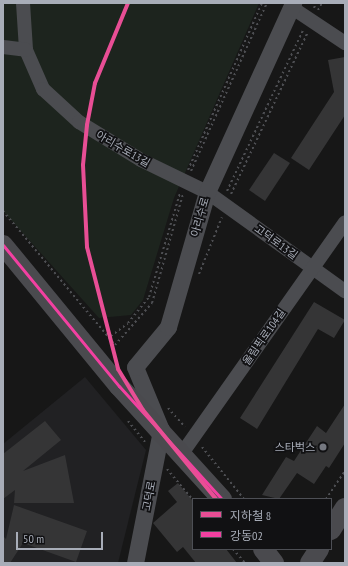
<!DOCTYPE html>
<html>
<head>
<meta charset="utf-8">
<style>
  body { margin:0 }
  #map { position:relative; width:348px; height:566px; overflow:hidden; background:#171717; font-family:"PT Sans Narrow","Noto Sans KR",sans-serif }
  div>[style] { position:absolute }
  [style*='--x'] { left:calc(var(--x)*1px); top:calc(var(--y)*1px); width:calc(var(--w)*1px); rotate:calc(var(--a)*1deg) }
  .built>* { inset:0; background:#212123 }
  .green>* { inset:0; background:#1d241e }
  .building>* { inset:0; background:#353536 }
  .path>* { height:2px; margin-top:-1px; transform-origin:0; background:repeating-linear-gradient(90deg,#4d4e52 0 2px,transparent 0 5px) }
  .minor>* { height:14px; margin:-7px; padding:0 7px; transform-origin:7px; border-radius:7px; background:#4b4c50 }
  .tertiary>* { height:17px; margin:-8.5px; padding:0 8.5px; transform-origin:8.5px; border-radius:8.5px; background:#4b4c50 }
  .secondary>* { height:20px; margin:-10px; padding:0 10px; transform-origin:10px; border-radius:10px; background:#4a4a4e }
  .bus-1>* { height:3px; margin:-1.5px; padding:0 1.5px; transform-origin:1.5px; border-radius:1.5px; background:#f240a1 }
  .metro-1>* { height:4px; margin:-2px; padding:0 2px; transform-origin:2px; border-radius:2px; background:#e84e95 }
  .dots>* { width:11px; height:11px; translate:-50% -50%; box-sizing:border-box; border:2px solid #111113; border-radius:50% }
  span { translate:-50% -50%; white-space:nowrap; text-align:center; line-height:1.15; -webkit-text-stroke:3.5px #111113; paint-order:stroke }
  .street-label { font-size:11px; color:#a8adb8 }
  .poi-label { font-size:11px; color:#a8adb8 }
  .right { translate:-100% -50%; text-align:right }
  .frame { position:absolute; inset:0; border:4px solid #a8adb8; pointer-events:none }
  .legend { position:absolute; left:192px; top:498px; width:140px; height:52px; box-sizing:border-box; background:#111113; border:1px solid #4d4f55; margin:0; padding:5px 7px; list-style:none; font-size:12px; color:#a8adb8 }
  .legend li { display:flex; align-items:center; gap:8px; height:20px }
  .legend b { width:20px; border:1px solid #4d4f55 }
  .scale { position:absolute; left:16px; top:532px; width:87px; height:18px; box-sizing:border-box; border:2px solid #a8adb8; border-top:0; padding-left:5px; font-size:12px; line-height:14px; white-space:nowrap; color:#a8adb8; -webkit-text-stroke:3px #111113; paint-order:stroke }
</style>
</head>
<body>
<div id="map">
  <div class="built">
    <div style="clip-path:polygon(85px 377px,146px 450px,118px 563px,3px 563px,3px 444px)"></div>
  </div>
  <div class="green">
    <div style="clip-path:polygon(3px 3px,259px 3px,174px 198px,143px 300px,131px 315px,99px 318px,3px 211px)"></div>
  </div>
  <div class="building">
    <div style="clip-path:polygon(345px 57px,345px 115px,309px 170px,291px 158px,334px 92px,328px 60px)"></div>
    <div style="clip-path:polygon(274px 153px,290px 163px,265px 201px,249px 190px)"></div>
    <div style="clip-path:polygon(314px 302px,345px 320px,334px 338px,318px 329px,257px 429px,240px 418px)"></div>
    <div style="clip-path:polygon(345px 404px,345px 443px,329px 468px,326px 466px,314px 484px,297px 473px,279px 499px,262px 495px,286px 457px,294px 461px,317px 426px,326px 433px)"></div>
    <div style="clip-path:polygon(45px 421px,61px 440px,23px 471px,65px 455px,74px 503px,14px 503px,15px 490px,3px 499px,3px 454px)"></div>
    <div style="clip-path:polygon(178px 483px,193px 501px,193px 549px,226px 549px,237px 563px,196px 563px,183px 547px,177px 552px,153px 523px,177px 502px,168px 491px)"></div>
    <div style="clip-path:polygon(14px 505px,87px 531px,76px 562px,23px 543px,10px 563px,3px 563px,3px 536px,6px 539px)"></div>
  </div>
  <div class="path">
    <div style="--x:314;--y:8;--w:5;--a:-68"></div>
    <div style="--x:318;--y:10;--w:8;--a:-60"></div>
    <div style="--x:188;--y:170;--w:183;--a:-66.1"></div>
    <div style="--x:191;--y:171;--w:184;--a:-65.7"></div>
    <div style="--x:227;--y:191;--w:178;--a:-64.7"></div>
    <div style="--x:231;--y:194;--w:179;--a:-64.6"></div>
    <div style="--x:3;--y:211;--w:175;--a:50.1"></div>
    <div style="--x:115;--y:345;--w:56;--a:-48.6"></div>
    <div style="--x:152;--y:303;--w:113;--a:-74.1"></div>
    <div style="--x:199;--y:274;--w:61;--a:-68"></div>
    <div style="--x:111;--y:336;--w:21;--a:-37"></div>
    <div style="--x:128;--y:323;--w:33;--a:-51"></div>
    <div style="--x:149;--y:297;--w:109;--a:-73.4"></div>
    <div style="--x:168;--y:408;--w:25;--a:48"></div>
    <div style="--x:128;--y:421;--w:27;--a:51"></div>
    <div style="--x:202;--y:447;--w:67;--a:51.1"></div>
    <div style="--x:167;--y:469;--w:40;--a:50"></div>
    <div style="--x:326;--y:499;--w:34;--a:-56"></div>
    <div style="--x:233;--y:549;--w:18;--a:49"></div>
  </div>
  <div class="minor">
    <div style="--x:23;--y:3;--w:47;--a:86.3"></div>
    <div style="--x:26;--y:50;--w:43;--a:66.4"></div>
    <div style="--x:43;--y:89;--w:49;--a:42.5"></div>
    <div style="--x:79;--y:122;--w:73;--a:31.5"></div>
    <div style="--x:141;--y:160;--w:73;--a:25.9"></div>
    <div style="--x:207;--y:192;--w:170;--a:35.7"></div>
    <div style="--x:291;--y:7;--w:65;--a:33.7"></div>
    <div style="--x:3;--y:47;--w:23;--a:7"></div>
    <div style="--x:183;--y:452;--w:281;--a:-54.8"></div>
  </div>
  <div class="tertiary">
    <div style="--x:135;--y:563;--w:136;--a:-78.9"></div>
    <div style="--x:161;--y:430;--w:68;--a:-112.4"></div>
    <div style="--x:135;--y:367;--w:52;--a:-50.5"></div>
    <div style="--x:168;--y:327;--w:141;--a:-73.9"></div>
    <div style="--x:207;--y:192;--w:208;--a:-65.5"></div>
  </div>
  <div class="secondary">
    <div style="--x:3;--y:245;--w:183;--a:50.6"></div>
    <div style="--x:119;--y:386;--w:153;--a:47.7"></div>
    <div style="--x:331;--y:530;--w:26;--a:-58"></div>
    <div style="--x:263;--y:549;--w:18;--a:52"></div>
    <div style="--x:310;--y:563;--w:17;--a:-57"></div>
  </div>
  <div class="bus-1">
    <div style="--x:3;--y:245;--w:183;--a:50.6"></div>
    <div style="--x:119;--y:386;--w:153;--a:47.7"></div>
  </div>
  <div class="metro-1">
    <div style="--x:128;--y:3;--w:87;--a:112.4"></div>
    <div style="--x:95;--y:83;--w:43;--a:100.8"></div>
    <div style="--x:87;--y:125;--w:40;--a:95.7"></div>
    <div style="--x:83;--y:165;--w:82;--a:87.2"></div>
    <div style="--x:87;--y:247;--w:126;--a:75.7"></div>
    <div style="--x:118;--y:369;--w:48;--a:58.6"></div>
    <div style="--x:143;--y:410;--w:115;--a:50.6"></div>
  </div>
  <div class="dots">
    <div style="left:323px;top:447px;background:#757880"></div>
  </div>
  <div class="street-label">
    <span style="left:123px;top:149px;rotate:30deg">아리수로13길</span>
    <span style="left:200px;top:217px;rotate:-74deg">아리수로</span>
    <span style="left:276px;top:242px;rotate:36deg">고덕로13길</span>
    <span style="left:264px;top:337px;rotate:-55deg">올림픽로104길</span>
    <span style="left:149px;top:496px;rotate:-79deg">고덕로</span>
  </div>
  <div class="poi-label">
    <span class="right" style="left:315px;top:447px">스타벅스</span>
  </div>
  <div class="frame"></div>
  <ul class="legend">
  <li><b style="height:5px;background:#e84e95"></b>지하철 8</li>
  <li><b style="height:5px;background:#f240a1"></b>강동02</li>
  </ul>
  <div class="scale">50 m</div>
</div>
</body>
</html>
